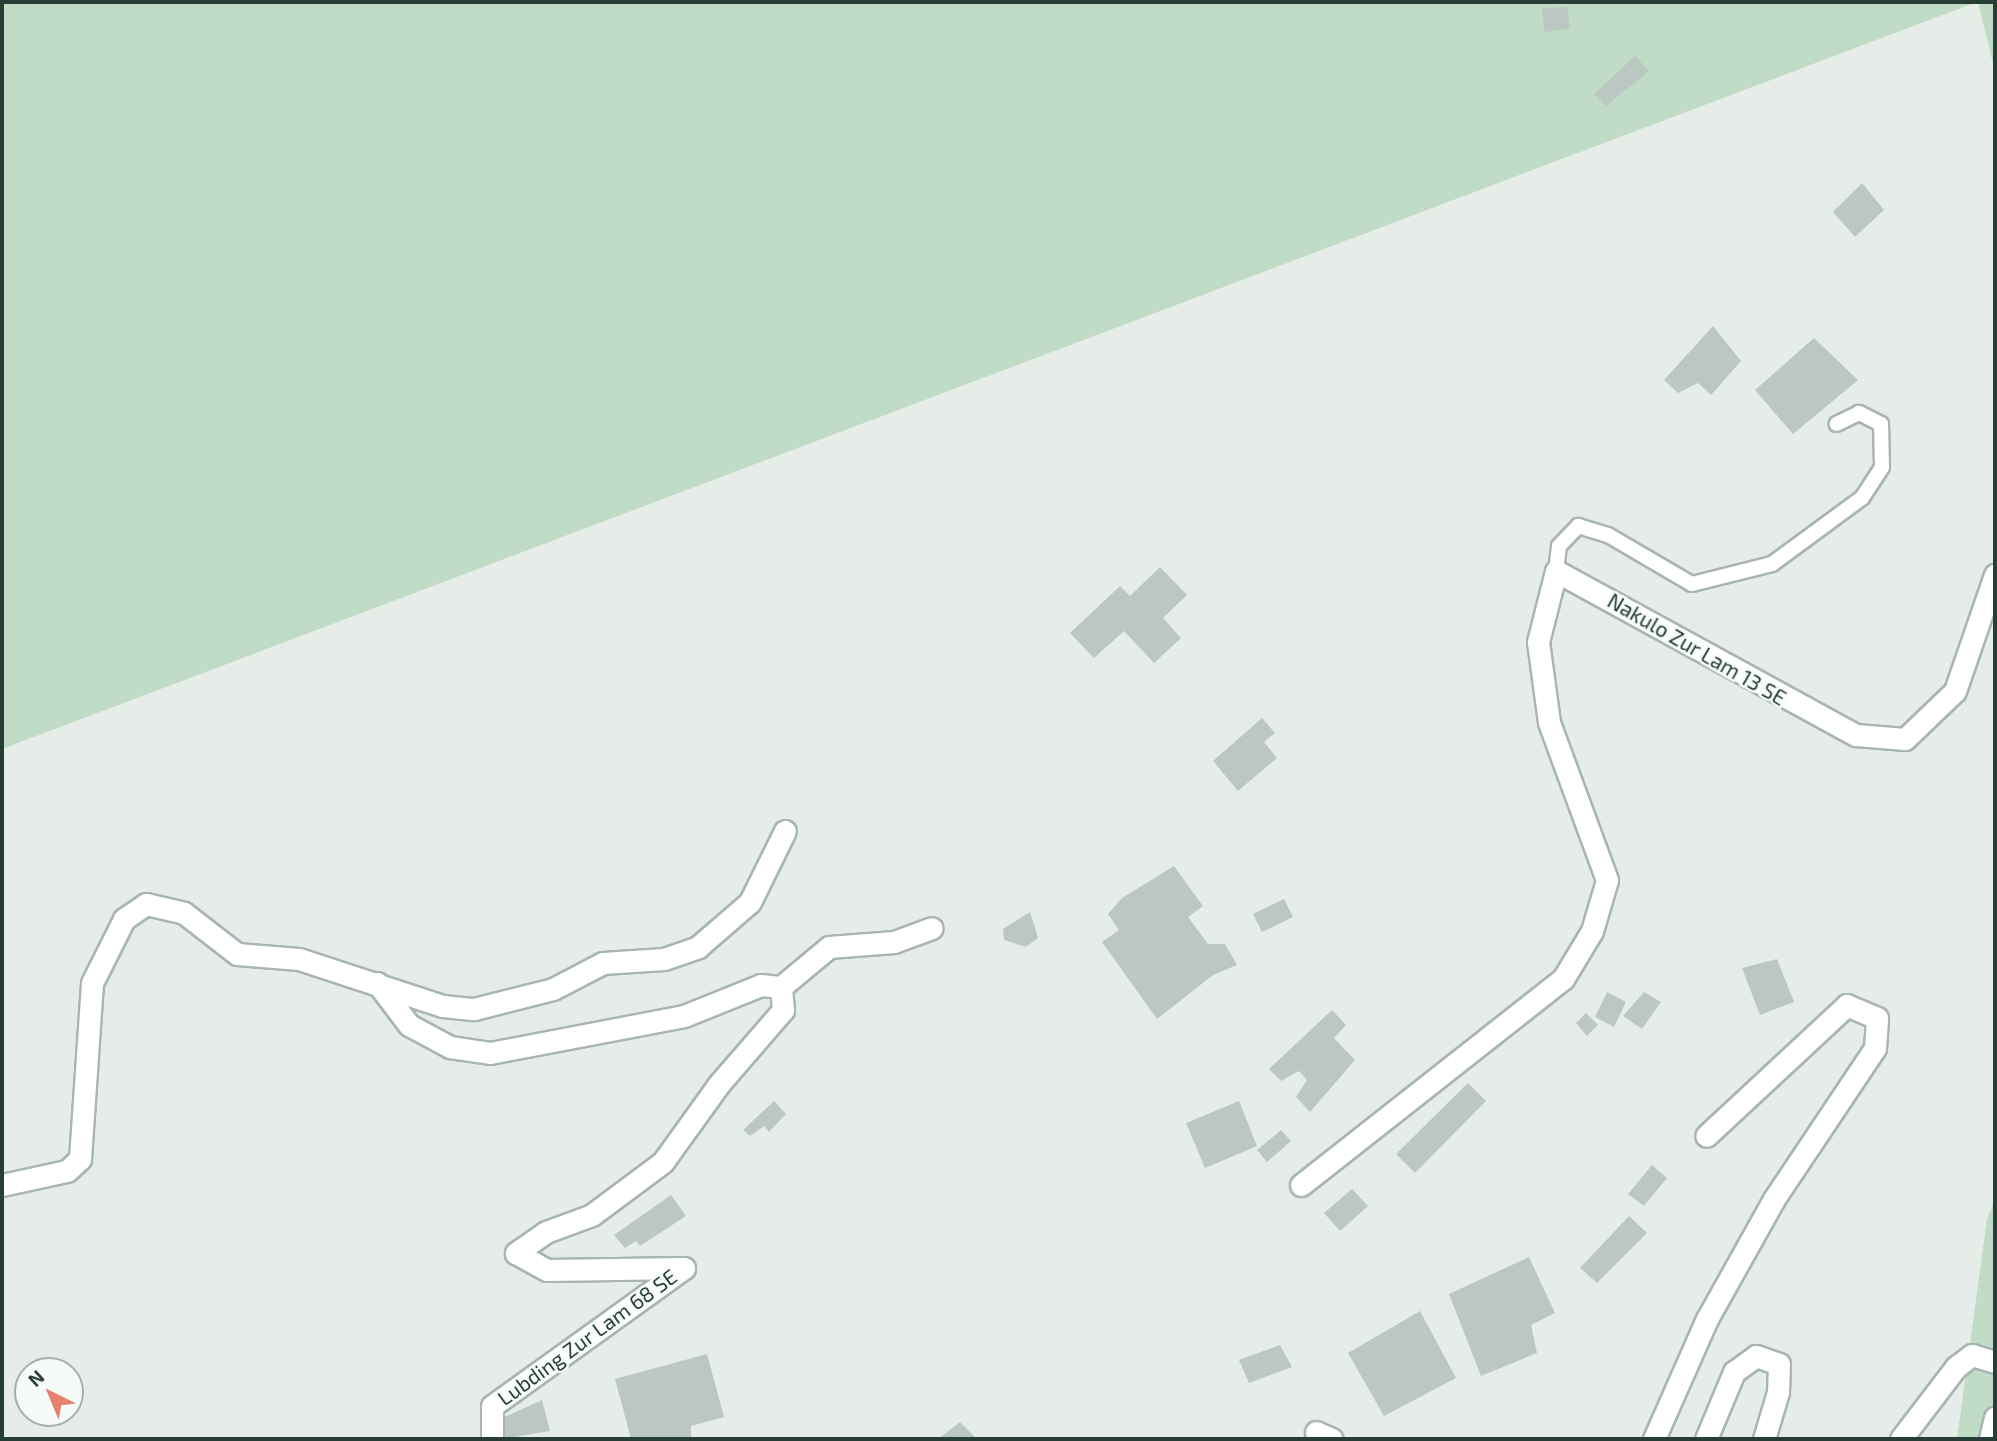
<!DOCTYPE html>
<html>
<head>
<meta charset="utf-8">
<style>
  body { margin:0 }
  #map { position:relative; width:1997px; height:1441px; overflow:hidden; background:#e6ede9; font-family:"Exo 2",sans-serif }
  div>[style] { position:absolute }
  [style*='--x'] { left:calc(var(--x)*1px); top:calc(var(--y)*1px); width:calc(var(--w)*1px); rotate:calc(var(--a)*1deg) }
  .green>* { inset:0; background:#c1dcc6 }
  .building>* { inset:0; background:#bbc8c2 }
  .roads { filter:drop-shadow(2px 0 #a9b5b0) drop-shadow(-2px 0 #a9b5b0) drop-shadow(0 2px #a9b5b0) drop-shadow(0 -2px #a9b5b0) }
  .lane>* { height:14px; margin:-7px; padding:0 7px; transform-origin:7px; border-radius:7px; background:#fff }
  .street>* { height:21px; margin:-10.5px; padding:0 10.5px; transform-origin:10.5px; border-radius:10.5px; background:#fff }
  span { translate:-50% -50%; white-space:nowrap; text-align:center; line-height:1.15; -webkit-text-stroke:5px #f6faf8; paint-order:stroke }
  .street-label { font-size:21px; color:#263e36 }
  .frame { position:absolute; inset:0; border:4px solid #263e36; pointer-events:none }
  .north { position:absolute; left:14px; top:1357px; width:70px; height:70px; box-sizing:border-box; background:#f6faf8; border:2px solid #a3afaa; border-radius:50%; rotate:317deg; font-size:19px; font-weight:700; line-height:28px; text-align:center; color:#263e36 }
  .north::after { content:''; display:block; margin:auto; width:24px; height:32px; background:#e5816c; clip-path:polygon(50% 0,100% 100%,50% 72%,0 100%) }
</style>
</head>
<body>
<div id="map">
  <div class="green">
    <div style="clip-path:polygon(2px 2px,1977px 2px,2px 749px)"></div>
    <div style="clip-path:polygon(1978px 2px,1995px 2px,1995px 72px)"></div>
    <div style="clip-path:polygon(1995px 1200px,1995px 1439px,1957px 1439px,1987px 1219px)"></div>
  </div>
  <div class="building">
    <div style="clip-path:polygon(1567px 7px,1570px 29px,1544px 32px,1542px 8px)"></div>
    <div style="clip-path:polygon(1635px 56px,1649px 71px,1606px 106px,1594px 94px)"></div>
    <div style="clip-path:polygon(1862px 183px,1884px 210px,1855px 237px,1833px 212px)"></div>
    <div style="clip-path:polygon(1713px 326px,1741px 361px,1711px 395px,1698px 383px,1678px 393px,1664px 380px)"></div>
    <div style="clip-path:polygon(1814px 338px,1858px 380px,1793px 434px,1755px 390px)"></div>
    <div style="clip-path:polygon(1160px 567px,1187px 595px,1163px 618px,1181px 638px,1154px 663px,1124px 631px,1094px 658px,1070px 633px,1120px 586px,1130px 596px)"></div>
    <div style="clip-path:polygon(1262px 718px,1275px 733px,1264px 742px,1277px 758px,1238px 791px,1213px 761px)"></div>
    <div style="clip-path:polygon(1174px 866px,1203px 906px,1188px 917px,1208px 944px,1225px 944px,1237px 965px,1213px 975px,1157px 1019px,1102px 942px,1119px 930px,1108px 914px,1122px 898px)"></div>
    <div style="clip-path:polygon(1284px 899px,1293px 917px,1262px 932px,1253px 914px)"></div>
    <div style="clip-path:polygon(1030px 912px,1038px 938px,1026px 947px,1004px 940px,1003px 929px)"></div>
    <div style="clip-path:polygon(1777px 959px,1794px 1002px,1760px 1015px,1742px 968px)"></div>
    <div style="clip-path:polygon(1607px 992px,1626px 1002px,1614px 1027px,1595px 1017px)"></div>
    <div style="clip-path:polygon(1644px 992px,1661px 1002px,1642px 1029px,1623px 1016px)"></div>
    <div style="clip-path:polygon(1332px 1010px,1346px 1025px,1334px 1038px,1355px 1060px,1310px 1112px,1296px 1097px,1307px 1080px,1299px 1071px,1281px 1081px,1269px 1069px)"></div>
    <div style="clip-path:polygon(1586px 1013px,1598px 1025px,1587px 1036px,1576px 1023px)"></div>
    <div style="clip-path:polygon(1468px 1083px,1486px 1101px,1415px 1173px,1396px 1154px)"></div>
    <div style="clip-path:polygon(774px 1101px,786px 1114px,769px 1132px,764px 1126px,750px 1136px,743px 1130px)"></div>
    <div style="clip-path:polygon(1239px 1101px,1257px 1146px,1205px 1168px,1186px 1123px)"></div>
    <div style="clip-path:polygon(1281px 1130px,1291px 1141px,1267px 1162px,1257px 1150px)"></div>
    <div style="clip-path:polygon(1652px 1165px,1667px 1178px,1644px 1206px,1628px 1194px)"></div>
    <div style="clip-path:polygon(1352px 1189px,1368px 1206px,1340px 1231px,1324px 1213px)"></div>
    <div style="clip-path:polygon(671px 1195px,686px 1216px,640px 1246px,636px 1241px,625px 1248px,614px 1235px)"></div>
    <div style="clip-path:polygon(1629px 1216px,1647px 1233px,1597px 1283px,1580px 1268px)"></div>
    <div style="clip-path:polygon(1529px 1257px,1555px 1313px,1531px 1325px,1537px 1353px,1481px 1376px,1449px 1294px)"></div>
    <div style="clip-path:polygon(1420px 1311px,1456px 1378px,1384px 1416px,1348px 1353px)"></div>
    <div style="clip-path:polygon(1280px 1345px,1292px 1367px,1249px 1383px,1239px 1360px)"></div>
    <div style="clip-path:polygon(707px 1354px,724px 1417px,691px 1426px,691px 1439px,631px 1439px,615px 1379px)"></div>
    <div style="clip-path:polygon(542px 1400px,550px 1431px,502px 1439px,498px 1420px)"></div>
    <div style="clip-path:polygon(960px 1422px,977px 1439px,938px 1439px)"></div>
  </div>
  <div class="roads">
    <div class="lane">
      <div style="--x:1556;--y:571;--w:25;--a:-83"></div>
      <div style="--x:1559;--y:546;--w:28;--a:-46"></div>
      <div style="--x:1578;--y:526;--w:31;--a:17"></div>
      <div style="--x:1608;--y:535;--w:97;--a:30.3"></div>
      <div style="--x:1692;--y:584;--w:82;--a:-14"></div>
      <div style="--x:1772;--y:564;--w:112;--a:-36.3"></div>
      <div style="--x:1862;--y:498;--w:37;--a:-57"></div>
      <div style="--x:1882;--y:467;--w:43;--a:-91.3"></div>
      <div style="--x:1881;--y:424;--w:25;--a:-153"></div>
      <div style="--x:1859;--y:413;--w:25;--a:154"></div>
    </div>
    <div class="street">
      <div style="--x:377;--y:983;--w:53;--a:52.7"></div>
      <div style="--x:409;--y:1025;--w:47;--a:28.2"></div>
      <div style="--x:450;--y:1047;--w:40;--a:8.5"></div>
      <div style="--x:490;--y:1053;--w:197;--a:-10.8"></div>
      <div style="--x:684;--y:1016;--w:83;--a:-21.9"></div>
      <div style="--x:761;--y:985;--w:20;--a:6"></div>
      <div style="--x:781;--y:987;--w:23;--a:85"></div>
      <div style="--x:783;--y:1010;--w:98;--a:130.9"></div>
      <div style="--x:719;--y:1084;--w:96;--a:125.7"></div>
      <div style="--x:663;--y:1162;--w:89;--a:143.3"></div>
      <div style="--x:592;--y:1215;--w:49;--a:159.7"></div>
      <div style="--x:546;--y:1232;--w:37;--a:145"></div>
      <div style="--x:516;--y:1253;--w:35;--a:29"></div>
      <div style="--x:547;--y:1270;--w:137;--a:-0.8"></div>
      <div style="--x:684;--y:1268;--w:236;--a:144.3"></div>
      <div style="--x:492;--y:1406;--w:33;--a:90"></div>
      <div style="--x:781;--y:987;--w:62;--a:-39.8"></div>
      <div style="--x:829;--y:947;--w:65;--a:-4.4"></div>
      <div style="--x:894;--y:942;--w:40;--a:-20.2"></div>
      <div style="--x:2;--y:1185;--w:66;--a:-12.2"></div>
      <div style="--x:67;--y:1171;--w:18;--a:-43"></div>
      <div style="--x:80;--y:1159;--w:176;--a:-86.1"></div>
      <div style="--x:92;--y:983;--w:72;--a:-63.4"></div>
      <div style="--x:124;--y:919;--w:27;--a:-34"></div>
      <div style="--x:146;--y:904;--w:39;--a:13"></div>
      <div style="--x:184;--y:913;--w:67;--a:37.7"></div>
      <div style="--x:237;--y:954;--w:62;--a:4.6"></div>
      <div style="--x:299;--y:959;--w:151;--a:18.1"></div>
      <div style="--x:443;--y:1006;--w:31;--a:6"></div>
      <div style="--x:474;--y:1009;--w:81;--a:-14.2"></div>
      <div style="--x:553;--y:989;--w:56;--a:-27.5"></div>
      <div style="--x:603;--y:963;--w:61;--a:-3.8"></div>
      <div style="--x:664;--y:959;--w:36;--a:-19"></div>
      <div style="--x:698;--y:947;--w:69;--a:-40.9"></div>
      <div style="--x:750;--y:902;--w:79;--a:-63.8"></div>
      <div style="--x:1301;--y:1185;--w:333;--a:-38.2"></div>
      <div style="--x:1563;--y:979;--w:56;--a:-58.9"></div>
      <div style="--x:1592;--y:931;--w:53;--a:-73.6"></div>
      <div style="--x:1607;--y:880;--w:168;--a:-110.2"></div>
      <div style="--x:1549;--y:722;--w:81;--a:-97.8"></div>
      <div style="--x:1538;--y:642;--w:73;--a:-75.8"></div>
      <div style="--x:1556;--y:571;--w:342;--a:28.7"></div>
      <div style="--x:1856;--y:735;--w:49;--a:4.7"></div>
      <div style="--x:1905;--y:739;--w:69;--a:-43.8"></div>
      <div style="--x:1955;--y:691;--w:123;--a:-71"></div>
      <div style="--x:1316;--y:1432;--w:17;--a:24"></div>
      <div style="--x:1654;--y:1439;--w:131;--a:-66.2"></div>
      <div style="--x:1707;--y:1319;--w:137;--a:-60.8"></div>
      <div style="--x:1774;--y:1199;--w:182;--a:-56.2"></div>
      <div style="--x:1875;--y:1048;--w:30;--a:-86"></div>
      <div style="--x:1877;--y:1018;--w:33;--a:-157"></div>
      <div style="--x:1847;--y:1005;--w:192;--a:137.1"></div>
      <div style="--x:1706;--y:1439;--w:73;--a:-67.3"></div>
      <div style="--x:1734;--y:1372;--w:27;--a:-36"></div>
      <div style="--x:1756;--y:1356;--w:24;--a:19"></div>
      <div style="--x:1779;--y:1364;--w:28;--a:92"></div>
      <div style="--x:1778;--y:1392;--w:49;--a:106.6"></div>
      <div style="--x:1901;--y:1439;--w:91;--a:-52.6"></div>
      <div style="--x:1956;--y:1367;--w:20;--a:-37"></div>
      <div style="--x:1972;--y:1355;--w:24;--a:17"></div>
      <div style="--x:1990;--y:1439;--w:22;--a:-77"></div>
    </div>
  </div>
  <div class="street-label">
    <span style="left:1697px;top:649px;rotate:30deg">Nakulo Zur Lam 13 SE</span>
    <span style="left:587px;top:1337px;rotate:-36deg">Lubding Zur Lam 68 SE</span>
  </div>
  <div class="frame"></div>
  <div class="north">N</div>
</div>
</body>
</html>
